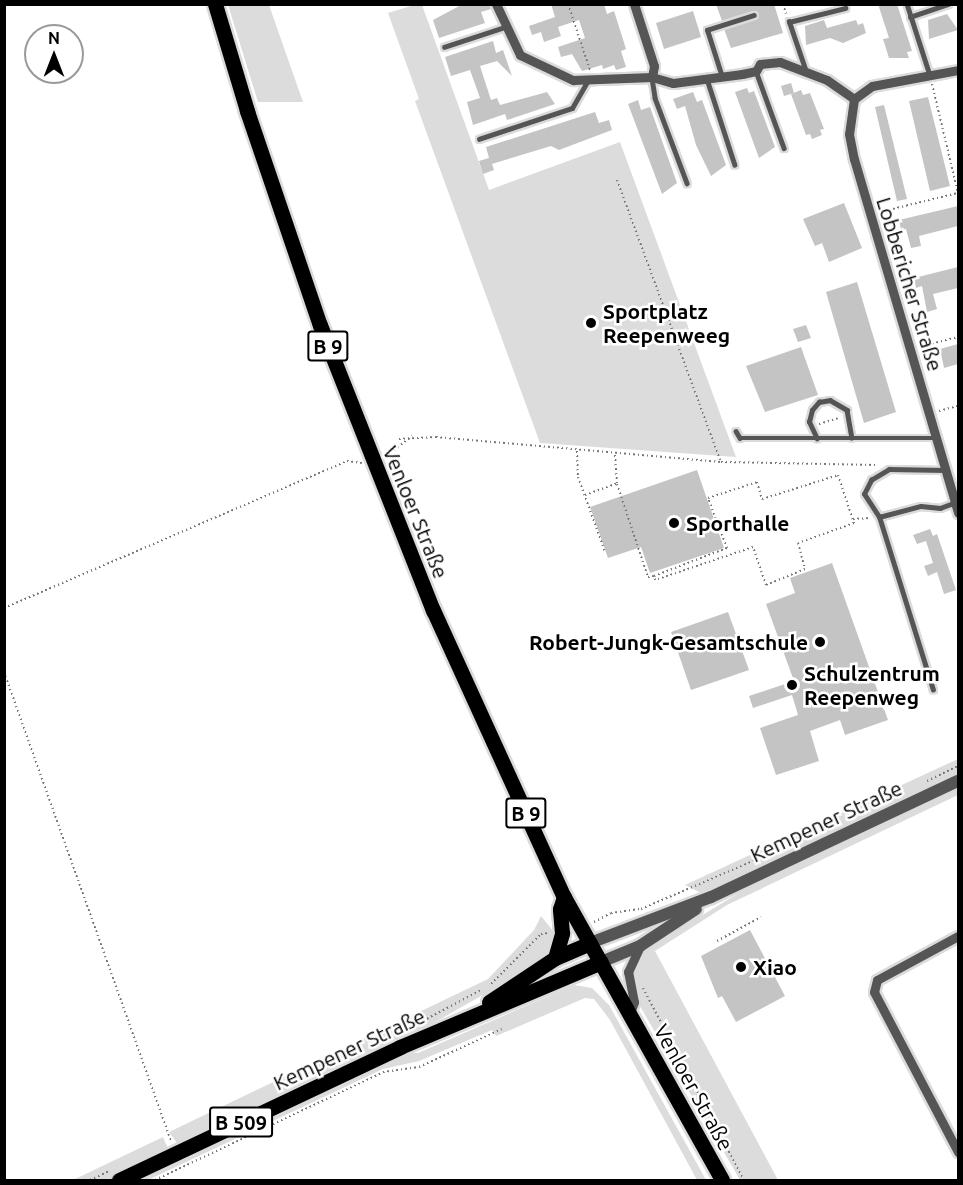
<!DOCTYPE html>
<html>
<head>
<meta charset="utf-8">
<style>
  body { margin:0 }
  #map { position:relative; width:963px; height:1185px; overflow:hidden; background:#fff; font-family:Ubuntu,sans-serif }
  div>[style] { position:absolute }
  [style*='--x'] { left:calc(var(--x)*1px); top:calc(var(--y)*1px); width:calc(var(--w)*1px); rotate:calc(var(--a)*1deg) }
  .green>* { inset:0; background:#dcdcdc }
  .building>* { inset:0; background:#c4c4c4 }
  .path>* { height:2px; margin-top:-1px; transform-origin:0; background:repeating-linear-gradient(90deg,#777 0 1.5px,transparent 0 4.5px) }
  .roads { filter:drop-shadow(2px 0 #dbdbdb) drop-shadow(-2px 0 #dbdbdb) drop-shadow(0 2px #dbdbdb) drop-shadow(0 -2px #dbdbdb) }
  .service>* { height:4.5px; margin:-2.25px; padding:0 2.25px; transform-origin:2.25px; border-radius:2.25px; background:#555 }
  .minor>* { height:9px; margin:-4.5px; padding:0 4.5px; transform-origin:4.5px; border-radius:4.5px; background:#555 }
  .tertiary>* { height:12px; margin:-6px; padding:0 6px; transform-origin:6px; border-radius:6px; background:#555 }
  .primary>* { height:15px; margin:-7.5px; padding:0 7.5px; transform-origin:7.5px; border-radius:7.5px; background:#000 }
  .dots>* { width:16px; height:16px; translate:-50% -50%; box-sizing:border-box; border:3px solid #fff; border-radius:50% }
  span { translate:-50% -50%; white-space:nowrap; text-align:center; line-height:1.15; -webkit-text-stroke:5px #fff; paint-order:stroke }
  .shield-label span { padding:2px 4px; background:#fff; border:2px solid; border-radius:4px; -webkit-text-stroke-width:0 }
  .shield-label { font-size:20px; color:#000; font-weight:700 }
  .street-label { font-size:21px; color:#000 }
  .poi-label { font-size:21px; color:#000; font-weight:700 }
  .left { translate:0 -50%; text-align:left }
  .right { translate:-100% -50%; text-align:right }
  .frame { position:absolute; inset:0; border:6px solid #000; pointer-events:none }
  .north { position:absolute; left:24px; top:24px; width:60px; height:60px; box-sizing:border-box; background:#fff; border:2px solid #999; border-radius:50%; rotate:0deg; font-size:16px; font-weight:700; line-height:24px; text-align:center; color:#000 }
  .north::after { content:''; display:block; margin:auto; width:21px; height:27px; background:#000; clip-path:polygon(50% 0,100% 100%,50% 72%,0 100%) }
</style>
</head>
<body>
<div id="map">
  <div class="green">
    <div style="clip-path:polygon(228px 5px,269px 5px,303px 102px,258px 102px)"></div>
    <div style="clip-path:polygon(414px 5px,422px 5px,489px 190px,620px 142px,736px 457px,540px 443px,415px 101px,419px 99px,388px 13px)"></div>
    <div style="clip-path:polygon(958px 759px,958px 773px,765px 865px,701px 893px,685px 885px)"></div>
    <div style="clip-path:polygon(958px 787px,958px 795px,727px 905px,655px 951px,778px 1180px,740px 1180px,637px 1001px,633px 976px,639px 957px,651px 946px,749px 887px)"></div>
    <div style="clip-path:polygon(541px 916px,557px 936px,552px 949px,539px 963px,430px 1025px,179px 1146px,169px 1132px,488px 979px,534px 930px)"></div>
    <div style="clip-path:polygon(574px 985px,592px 988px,609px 1005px,706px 1180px,697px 1180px,610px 1020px,594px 999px,585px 998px,496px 1036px,492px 1030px,419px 1061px,383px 1069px,148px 1180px,131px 1180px,400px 1053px,418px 1053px)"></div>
    <div style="clip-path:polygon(163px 1137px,169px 1151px,107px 1180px,73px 1180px)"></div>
  </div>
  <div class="building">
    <div style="clip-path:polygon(463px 4px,489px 4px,491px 9px,481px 12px,485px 23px,439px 38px,433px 20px)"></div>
    <div style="clip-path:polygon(551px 4px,604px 4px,607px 14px,614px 11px,626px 49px,621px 51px,626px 67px,616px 70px,614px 65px,603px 69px,602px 65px,582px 71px,572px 54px,561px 57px,558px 47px,585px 38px,579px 20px,558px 27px,561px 36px,544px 42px,541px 32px,532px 35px,529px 26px,555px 17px)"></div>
    <div style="clip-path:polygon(716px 4px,774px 4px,783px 33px,731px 48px,724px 29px,755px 19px,758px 13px,753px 11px,722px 21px)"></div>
    <div style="clip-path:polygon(878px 4px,897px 4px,912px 51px,907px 52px,909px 58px,889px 58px,883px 39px,889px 38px)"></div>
    <div style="clip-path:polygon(693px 11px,701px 37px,664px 49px,656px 23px)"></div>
    <div style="clip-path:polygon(947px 14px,958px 30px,929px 39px,928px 20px)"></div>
    <div style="clip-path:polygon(824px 20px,827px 28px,856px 20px,858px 25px,863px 23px,866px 33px,843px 43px,830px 38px,806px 45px,805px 26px)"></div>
    <div style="clip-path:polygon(493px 41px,496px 53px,503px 50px,512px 76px,497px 61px,480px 66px,491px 100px,497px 98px,500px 105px,547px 92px,555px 104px,507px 120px,505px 114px,473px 125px,467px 102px,480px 98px,470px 70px,451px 76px,445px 57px)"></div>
    <div style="clip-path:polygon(791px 83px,794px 93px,784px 96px,781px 86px)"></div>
    <div style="clip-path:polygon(747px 88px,749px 93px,754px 91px,775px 147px,759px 158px,735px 92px)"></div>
    <div style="clip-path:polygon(801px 90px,803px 95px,810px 93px,824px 129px,820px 130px,822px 135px,812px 139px,810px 134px,806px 135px,791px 94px)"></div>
    <div style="clip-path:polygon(693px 92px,697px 102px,702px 100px,726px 165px,711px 176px,696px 145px,685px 106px,677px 109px,673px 99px)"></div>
    <div style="clip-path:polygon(928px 97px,950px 186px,930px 191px,909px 101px)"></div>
    <div style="clip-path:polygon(638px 100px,641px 110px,650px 107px,677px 183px,662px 194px,628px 104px)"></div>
    <div style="clip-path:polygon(884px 105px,907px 199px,897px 201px,875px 107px)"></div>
    <div style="clip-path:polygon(595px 112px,599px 123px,609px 120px,612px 130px,559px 150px,551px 146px,492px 164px,494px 170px,483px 174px,479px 161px,489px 158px,486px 147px)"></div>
    <div style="clip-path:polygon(844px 203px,862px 248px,829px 262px,822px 243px,815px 246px,803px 219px)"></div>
    <div style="clip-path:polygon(958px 206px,958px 226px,919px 236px,921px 246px,911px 248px,906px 229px,901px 230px,899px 220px)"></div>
    <div style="clip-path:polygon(958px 267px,958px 288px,933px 294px,937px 309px,927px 312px,922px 286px,916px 288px,914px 278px)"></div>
    <div style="clip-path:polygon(857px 282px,896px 412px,864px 423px,826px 292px)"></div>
    <div style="clip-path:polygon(806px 325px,811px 338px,798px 342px,793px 329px)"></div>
    <div style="clip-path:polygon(958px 344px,958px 364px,944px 368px,940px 349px)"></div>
    <div style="clip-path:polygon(801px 347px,818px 395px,765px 412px,746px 366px)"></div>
    <div style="clip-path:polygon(697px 470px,724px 548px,650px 573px,641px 547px,608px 558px,590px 507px)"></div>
    <div style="clip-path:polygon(930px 529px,933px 536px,937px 534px,956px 590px,944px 594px,937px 572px,928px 576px,924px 566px,933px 563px,926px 541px,917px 544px,913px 535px)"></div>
    <div style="clip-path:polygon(832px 563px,888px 720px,845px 735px,840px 720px,810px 731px,819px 761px,776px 775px,760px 728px,798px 715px,792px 695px,753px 708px,749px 696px,794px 681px,766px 604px,795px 593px,790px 578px)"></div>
    <div style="clip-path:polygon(728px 612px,749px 670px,691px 690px,671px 632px)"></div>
    <div style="clip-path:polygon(750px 930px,785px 996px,736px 1022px,722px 996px,718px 998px,701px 956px)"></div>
  </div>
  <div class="path">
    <div style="--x:568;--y:4;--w:70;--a:71.6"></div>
    <div style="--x:783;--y:4;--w:10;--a:73"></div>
    <div style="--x:932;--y:84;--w:112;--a:76.6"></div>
    <div style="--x:617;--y:180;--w:301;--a:69.8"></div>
    <div style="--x:880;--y:212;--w:80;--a:-13.7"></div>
    <div style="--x:919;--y:347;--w:40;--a:-14.4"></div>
    <div style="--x:939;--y:411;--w:20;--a:-15"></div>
    <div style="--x:819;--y:424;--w:21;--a:-17"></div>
    <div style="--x:399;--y:439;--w:37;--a:-3"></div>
    <div style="--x:436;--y:437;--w:286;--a:5"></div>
    <div style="--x:721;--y:462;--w:156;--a:1.1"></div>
    <div style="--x:577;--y:451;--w:26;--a:88"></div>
    <div style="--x:578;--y:477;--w:80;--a:70.2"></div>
    <div style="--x:615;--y:455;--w:29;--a:86"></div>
    <div style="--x:617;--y:484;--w:98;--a:71.6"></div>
    <div style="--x:648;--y:577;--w:6;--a:-9"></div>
    <div style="--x:387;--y:456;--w:32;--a:-39"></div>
    <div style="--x:838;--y:475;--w:51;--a:71.6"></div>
    <div style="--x:854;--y:523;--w:59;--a:160.3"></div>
    <div style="--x:798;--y:543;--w:27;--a:75"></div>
    <div style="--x:805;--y:569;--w:42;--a:157.7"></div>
    <div style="--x:766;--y:585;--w:40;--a:-108.9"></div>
    <div style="--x:753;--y:547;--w:103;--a:161.4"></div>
    <div style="--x:655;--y:580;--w:4;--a:-104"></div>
    <div style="--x:654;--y:576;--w:78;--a:-21"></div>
    <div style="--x:727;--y:548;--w:53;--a:-110.8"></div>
    <div style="--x:708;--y:498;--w:52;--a:-18.1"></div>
    <div style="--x:757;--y:482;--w:18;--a:74"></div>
    <div style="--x:762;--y:499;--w:80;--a:-17.5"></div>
    <div style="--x:585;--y:495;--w:33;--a:-20"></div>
    <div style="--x:853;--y:519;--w:18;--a:-3"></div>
    <div style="--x:4;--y:608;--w:373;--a:-23.2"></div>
    <div style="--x:347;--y:461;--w:15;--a:8"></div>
    <div style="--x:4;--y:672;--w:499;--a:70.4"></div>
    <div style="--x:927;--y:781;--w:34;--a:-26"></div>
    <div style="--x:594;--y:922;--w:19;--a:-28"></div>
    <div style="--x:611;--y:913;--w:30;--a:-8"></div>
    <div style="--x:641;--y:909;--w:158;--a:-23.2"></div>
    <div style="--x:717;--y:941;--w:50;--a:-28.6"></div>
    <div style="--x:491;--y:984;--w:71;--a:-45"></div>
    <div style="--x:541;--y:934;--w:8;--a:-7"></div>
    <div style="--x:643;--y:988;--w:217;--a:62.3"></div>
    <div style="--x:415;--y:1025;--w:75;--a:-27.9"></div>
    <div style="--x:90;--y:1180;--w:21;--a:-25"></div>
    <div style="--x:155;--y:1180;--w:252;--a:-25.3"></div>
    <div style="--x:383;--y:1072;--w:36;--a:-8"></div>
    <div style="--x:419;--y:1067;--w:91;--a:-24.6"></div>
  </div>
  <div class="roads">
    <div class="service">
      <div style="--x:907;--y:4;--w:75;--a:72.1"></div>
      <div style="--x:910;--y:17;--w:40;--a:-18.9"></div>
      <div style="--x:444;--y:47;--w:64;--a:-18.2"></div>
      <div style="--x:805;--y:69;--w:50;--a:-108.8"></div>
      <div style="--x:789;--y:22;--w:58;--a:-14"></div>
      <div style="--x:756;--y:71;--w:82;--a:70"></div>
      <div style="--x:722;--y:77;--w:49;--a:-107.7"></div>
      <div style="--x:707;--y:30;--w:49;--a:-17.7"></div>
      <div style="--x:652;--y:78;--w:20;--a:81"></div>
      <div style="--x:655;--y:98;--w:91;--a:69.4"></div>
      <div style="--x:707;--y:79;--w:90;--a:72"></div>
      <div style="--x:479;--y:139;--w:98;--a:-18.4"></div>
      <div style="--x:572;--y:108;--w:30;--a:-60"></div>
      <div style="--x:736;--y:431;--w:8;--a:60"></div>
      <div style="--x:740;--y:438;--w:197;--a:0"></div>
      <div style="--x:817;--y:439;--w:19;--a:-115"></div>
      <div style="--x:809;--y:422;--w:12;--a:-76"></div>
      <div style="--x:812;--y:410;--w:11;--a:-49"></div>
      <div style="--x:819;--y:402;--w:11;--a:-10"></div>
      <div style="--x:830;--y:400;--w:20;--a:30"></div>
      <div style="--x:847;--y:410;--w:28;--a:80"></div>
      <div style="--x:879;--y:517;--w:43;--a:-14.7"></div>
      <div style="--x:921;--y:506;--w:19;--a:6"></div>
      <div style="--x:940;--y:508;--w:15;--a:-20"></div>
      <div style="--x:933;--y:690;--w:181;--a:-107.3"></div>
      <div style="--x:879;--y:517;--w:27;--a:-123"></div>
      <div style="--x:864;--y:494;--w:16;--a:-63"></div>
      <div style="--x:871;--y:480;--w:21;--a:-31"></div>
      <div style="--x:889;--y:469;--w:56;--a:1"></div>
    </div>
    <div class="minor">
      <div style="--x:496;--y:4;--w:56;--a:64.8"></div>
      <div style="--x:520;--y:55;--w:59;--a:25.3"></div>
      <div style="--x:573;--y:80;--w:79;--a:-2.2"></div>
      <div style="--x:652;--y:77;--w:22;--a:16"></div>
      <div style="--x:673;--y:83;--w:70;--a:-7.4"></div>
      <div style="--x:742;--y:74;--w:14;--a:-12"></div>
      <div style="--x:756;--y:71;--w:8;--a:-60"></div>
      <div style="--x:760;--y:64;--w:20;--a:-6"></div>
      <div style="--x:780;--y:62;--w:50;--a:21"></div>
      <div style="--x:827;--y:80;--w:33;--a:35"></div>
      <div style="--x:634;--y:4;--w:65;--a:72.1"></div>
      <div style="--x:654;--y:66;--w:11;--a:100"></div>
      <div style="--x:854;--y:99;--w:35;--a:98"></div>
      <div style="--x:849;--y:134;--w:25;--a:79"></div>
      <div style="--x:854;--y:159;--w:369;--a:73.6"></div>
      <div style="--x:854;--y:99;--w:22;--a:-36"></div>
      <div style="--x:872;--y:86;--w:87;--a:-10.5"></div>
      <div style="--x:958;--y:936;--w:92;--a:151.5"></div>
      <div style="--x:877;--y:980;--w:12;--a:104"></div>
      <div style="--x:874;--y:992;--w:181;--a:62.3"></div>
      <div style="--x:630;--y:1013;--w:12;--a:-70"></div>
      <div style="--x:634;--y:1002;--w:31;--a:-101"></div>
      <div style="--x:628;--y:972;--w:29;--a:-65"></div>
    </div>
    <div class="tertiary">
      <div style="--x:590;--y:943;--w:129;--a:-20.8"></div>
      <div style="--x:711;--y:897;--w:273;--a:-25.2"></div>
      <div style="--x:601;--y:962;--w:42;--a:-22.3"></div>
      <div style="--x:640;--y:946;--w:67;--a:-33.5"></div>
    </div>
    <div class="primary">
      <div style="--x:215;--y:4;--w:112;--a:73.3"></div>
      <div style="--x:247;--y:111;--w:226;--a:71.2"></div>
      <div style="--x:320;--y:325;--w:307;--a:68.4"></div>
      <div style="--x:433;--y:610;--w:315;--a:65.5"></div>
      <div style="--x:564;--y:897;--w:324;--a:60.8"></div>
      <div style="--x:555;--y:958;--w:26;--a:-74"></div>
      <div style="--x:562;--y:933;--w:24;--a:-95"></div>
      <div style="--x:560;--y:909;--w:13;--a:-72"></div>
      <div style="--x:489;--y:1002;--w:79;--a:-33.7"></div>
      <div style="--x:555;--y:958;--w:38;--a:-23"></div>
      <div style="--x:119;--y:1180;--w:311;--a:-25.3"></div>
      <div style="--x:400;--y:1047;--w:218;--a:-22.9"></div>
    </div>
  </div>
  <div class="dots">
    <div style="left:591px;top:323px;background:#000"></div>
    <div style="left:674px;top:523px;background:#000"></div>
    <div style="left:820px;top:642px;background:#000"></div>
    <div style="left:792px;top:685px;background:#000"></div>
    <div style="left:741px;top:967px;background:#000"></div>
  </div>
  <div class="shield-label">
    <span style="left:328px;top:346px">B 9</span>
    <span style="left:526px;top:813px">B 9</span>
    <span style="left:241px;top:1122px">B 509</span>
  </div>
  <div class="street-label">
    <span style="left:910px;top:284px;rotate:73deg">Lobbericher Straße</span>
    <span style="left:416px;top:512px;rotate:68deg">Venloer Straße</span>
    <span style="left:826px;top:821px;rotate:-25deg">Kempener Straße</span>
    <span style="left:349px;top:1049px;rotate:-25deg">Kempener Straße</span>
    <span style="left:694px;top:1087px;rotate:61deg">Venloer Straße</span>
  </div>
  <div class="poi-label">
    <span class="left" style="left:603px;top:323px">Sportplatz<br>Reepenweeg</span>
    <span class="left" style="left:686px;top:523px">Sporthalle</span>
    <span class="right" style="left:808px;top:642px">Robert-Jungk-Gesamtschule</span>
    <span class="left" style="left:804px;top:685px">Schulzentrum<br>Reepenweg</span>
    <span class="left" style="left:753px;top:967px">Xiao</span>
  </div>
  <div class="frame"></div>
  <div class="north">N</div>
</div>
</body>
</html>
